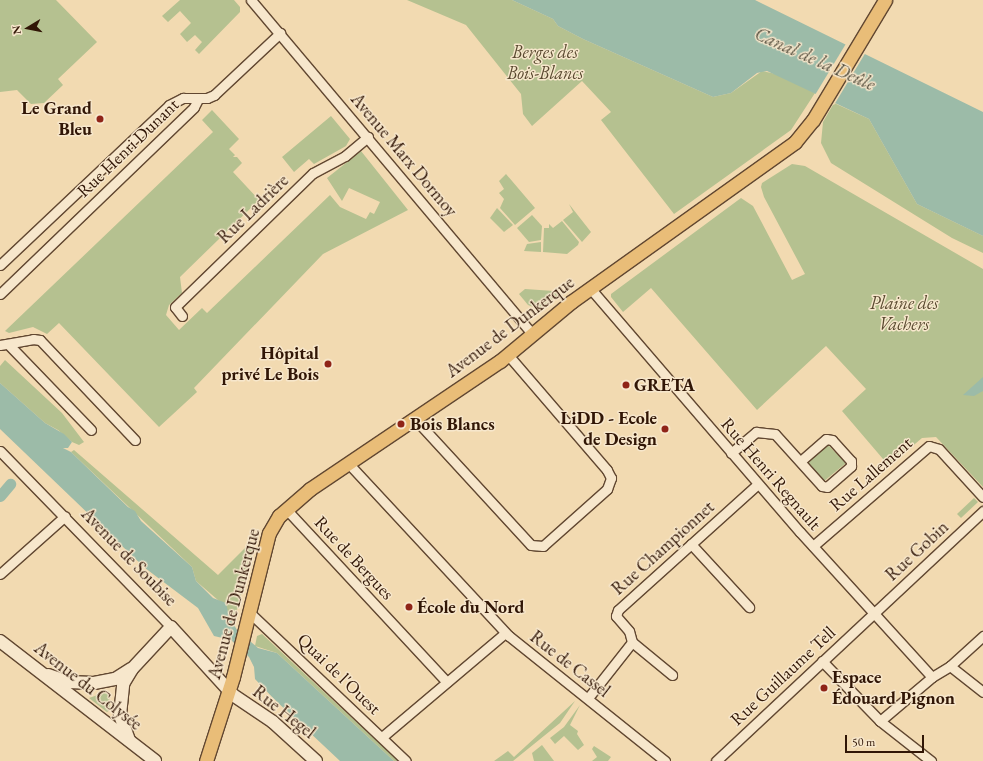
<!DOCTYPE html>
<html>
<head>
<meta charset="utf-8">
<style>
  body { margin:0 }
  #map { position:relative; width:983px; height:761px; overflow:hidden; background:#f2dab1; font-family:"EB Garamond",serif }
  div>[style] { position:absolute }
  [style*='--x'] { left:calc(var(--x)*1px); top:calc(var(--y)*1px); width:calc(var(--w)*1px); rotate:calc(var(--a)*1deg) }
  .green>* { inset:0; background:#b5c190 }
  .water>* { inset:0; background:#9cbba8 }
  .pier>* { inset:0; background:#f2dab1 }
  .canal>* { height:11px; margin:-5.5px; padding:0 5.5px; transform-origin:5.5px; border-radius:5.5px; background:#9cbba8 }
  .roads { filter:drop-shadow(1px 0 #614731) drop-shadow(-1px 0 #614731) drop-shadow(0 1px #614731) drop-shadow(0 -1px #614731) }
  .street>* { height:9px; margin:-4.5px; padding:0 4.5px; transform-origin:4.5px; border-radius:4.5px; background:#f7e7cc }
  .secondary>* { height:12px; margin:-6px; padding:0 6px; transform-origin:6px; border-radius:6px; background:#f7e7cc }
  .primary>* { height:13px; margin:-6.5px; padding:0 6.5px; transform-origin:6.5px; border-radius:6.5px; background:#e9bd78 }
  .dots>* { width:11px; height:11px; translate:-50% -50%; box-sizing:border-box; border:2px solid #f7e7cc; border-radius:50% }
  span { translate:-50% -50%; white-space:nowrap; text-align:center; line-height:1.15; -webkit-text-stroke:3px #f7e7cc; paint-order:stroke }
  .park-label { font-size:18px; color:#59492f; font-style:italic }
  .poi-label { font-size:18px; color:#311606; font-weight:700 }
  .right { translate:-100% -50%; text-align:right }
  .left { translate:0 -50%; text-align:left }
  .street-label { font-size:18px; color:#311606 }
  .water-label { font-size:19px; color:#56503f; font-style:italic }
  .north { position:absolute; left:8px; top:8px; width:40px; height:40px; -webkit-text-stroke:3px #f7e7cc; paint-order:stroke; rotate:260deg; font-size:11px; font-weight:700; line-height:16px; text-align:center; color:#311606 }
  .north::after { content:''; display:block; margin:auto; width:14px; height:18px; background:#311606; clip-path:polygon(50% 0,100% 100%,50% 72%,0 100%) }
  .scale { position:absolute; left:845px; top:735px; width:79px; height:18px; box-sizing:border-box; border:2px solid #311606; border-top:0; padding-left:5px; font-size:12px; line-height:14px; white-space:nowrap; color:#311606; -webkit-text-stroke:3px #f7e7cc; paint-order:stroke }
</style>
</head>
<body>
<div id="map">
  <div class="green">
    <div style="clip-path:polygon(0 0,56px 0,97px 42px,58px 79px,63px 85px,44px 103px,31px 104px,17px 90px,0 92px)"></div>
    <div style="clip-path:polygon(180px 0,234px 0,240px 7px,240px 12px,199px 54px,195px 50px,202px 42px,195px 35px,187px 42px,180px 34px,191px 23px,180px 11px,168px 22px,162px 16px)"></div>
    <div style="clip-path:polygon(407px 0,512px 0,553px 19px,558px 26px,583px 39px,713px 97px,731px 93px,762px 71px,776px 74px,815px 93px,791px 130px,674px 214px,601px 120px,611px 112px,582px 81px,532px 126px,523px 114px,521px 94px,466px 25px)"></div>
    <div style="clip-path:polygon(834px 103px,869px 119px,917px 204px,983px 236px,983px 253px,952px 238px,831px 163px,821px 143px,823px 122px)"></div>
    <div style="clip-path:polygon(212px 110px,239px 139px,229px 149px,235px 155px,233px 157px,237px 157px,242px 163px,233px 172px,259px 200px,180px 277px,182px 293px,169px 305px,166px 315px,179px 330px,202px 308px,207px 313px,330px 195px,340px 207px,366px 219px,370px 212px,374px 214px,380px 202px,349px 188px,342px 201px,327px 178px,361px 151px,408px 210px,323px 254px,194px 388px,197px 392px,159px 427px,59px 323px,47px 334px,33px 327px,9px 333px,5px 331px,213px 132px,202px 120px)"></div>
    <div style="clip-path:polygon(331px 116px,350px 139px,346px 146px,314px 164px,309px 159px,294px 172px,282px 157px)"></div>
    <div style="clip-path:polygon(792px 164px,805px 166px,983px 269px,983px 487px,936px 437px,922px 438px,889px 466px,842px 411px,866px 389px,826px 346px,757px 410px,651px 288px,623px 312px,611px 297px,611px 294px,741px 198px,753px 206px,792px 280px,805px 274px,764px 197px,761px 187px,762px 183px)"></div>
    <div style="clip-path:polygon(506px 174px,535px 208px,515px 225px,500px 208px,504px 199px,499px 193px,504px 189px,499px 181px)"></div>
    <div style="clip-path:polygon(569px 204px,591px 232px,582px 242px,563px 220px,573px 212px)"></div>
    <div style="clip-path:polygon(497px 208px,513px 225px,504px 232px,490px 218px)"></div>
    <div style="clip-path:polygon(532px 215px,542px 226px,541px 240px,529px 242px,517px 228px)"></div>
    <div style="clip-path:polygon(562px 221px,579px 242px,578px 245px,567px 254px,543px 252px,544px 228px,549px 228px,549px 224px,553px 228px)"></div>
    <div style="clip-path:polygon(541px 242px,541px 252px,524px 251px,527px 244px)"></div>
    <div style="clip-path:polygon(525px 289px,554px 291px,558px 296px,538px 309px,528px 305px,519px 294px)"></div>
    <div style="clip-path:polygon(5px 360px,62px 413px,84px 442px,79px 445px,72px 442px,58px 430px,45px 423px,0 383px,0 366px)"></div>
    <div style="clip-path:polygon(827px 444px,846px 463px,823px 482px,807px 464px)"></div>
    <div style="clip-path:polygon(74px 450px,218px 575px,248px 545px,254px 547px,233px 625px,226px 607px,196px 581px,192px 567px,71px 452px)"></div>
    <div style="clip-path:polygon(974px 498px,978px 502px,961px 518px,957px 514px)"></div>
    <div style="clip-path:polygon(262px 634px,398px 761px,394px 761px,277px 653px,255px 646px,257px 636px)"></div>
    <div style="clip-path:polygon(109px 691px,110px 710px,107px 712px,89px 698px)"></div>
    <div style="clip-path:polygon(575px 701px,560px 723px,513px 761px,494px 761px,508px 751px,514px 757px)"></div>
    <div style="clip-path:polygon(580px 705px,570px 725px,578px 731px,577px 734px,584px 745px,578px 750px,564px 736px,555px 744px,550px 738px,564px 727px)"></div>
    <div style="clip-path:polygon(542px 745px,554px 761px,534px 761px,532px 753px)"></div>
    <div style="clip-path:polygon(594px 746px,611px 757px,608px 761px,592px 761px,597px 757px,592px 749px)"></div>
  </div>
  <div class="water">
    <div style="clip-path:polygon(512px 0,755px 0,983px 112px,983px 236px,917px 204px,869px 119px,767px 71px,757px 73px,731px 93px,713px 97px,583px 39px,558px 26px,553px 19px)"></div>
    <div style="clip-path:polygon(983px 377px,983px 391px,974px 396px,963px 395px)"></div>
    <div style="clip-path:polygon(0 383px,45px 423px,64px 434px,72px 442px,68px 448px,63px 448px,71px 452px,128px 507px,135px 511px,141px 521px,192px 567px,196px 581px,213px 598px,226px 603px,229px 616px,237px 630px,258px 648px,277px 653px,394px 761px,340px 761px,274px 699px,255px 679px,254px 667px,249px 657px,231px 640px,214px 636px,198px 608px,145px 568px,0 429px)"></div>
  </div>
  <div class="pier">
    <div style="clip-path:polygon(847px 42px,866px 52px,834px 105px,815px 95px)"></div>
  </div>
  <div class="canal">
    <div style="--x:0;--y:496;--w:16;--a:-50"></div>
  </div>
  <div class="roads">
    <div class="street">
      <div style="--x:251;--y:0;--w:435;--a:49.9"></div>
      <div style="--x:0;--y:265;--w:233;--a:-43.4"></div>
      <div style="--x:169;--y:105;--w:16;--a:-27"></div>
      <div style="--x:183;--y:98;--w:24;--a:0"></div>
      <div style="--x:207;--y:98;--w:8;--a:-23"></div>
      <div style="--x:214;--y:95;--w:91;--a:-43.2"></div>
      <div style="--x:590;--y:288;--w:322;--a:49.3"></div>
      <div style="--x:800;--y:532;--w:196;--a:47.7"></div>
      <div style="--x:0;--y:294;--w:269;--a:-43.9"></div>
      <div style="--x:194;--y:107;--w:9;--a:-63"></div>
      <div style="--x:182;--y:316;--w:11;--a:-128"></div>
      <div style="--x:175;--y:307;--w:192;--a:-44.2"></div>
      <div style="--x:313;--y:173;--w:36;--a:-28"></div>
      <div style="--x:345;--y:156;--w:30;--a:-40"></div>
      <div style="--x:0;--y:345;--w:34;--a:-10"></div>
      <div style="--x:33;--y:339;--w:7;--a:8"></div>
      <div style="--x:40;--y:340;--w:138;--a:46.5"></div>
      <div style="--x:9;--y:345;--w:118;--a:46"></div>
      <div style="--x:415;--y:419;--w:171;--a:47.4"></div>
      <div style="--x:531;--y:545;--w:12;--a:5"></div>
      <div style="--x:543;--y:546;--w:86;--a:-41.7"></div>
      <div style="--x:607;--y:489;--w:12;--a:-70"></div>
      <div style="--x:611;--y:478;--w:9;--a:-117"></div>
      <div style="--x:607;--y:470;--w:152;--a:-130.7"></div>
      <div style="--x:0;--y:451;--w:245;--a:45.8"></div>
      <div style="--x:731;--y:453;--w:33;--a:-40"></div>
      <div style="--x:756;--y:432;--w:19;--a:6"></div>
      <div style="--x:775;--y:434;--w:70;--a:47.9"></div>
      <div style="--x:822;--y:486;--w:5;--a:11"></div>
      <div style="--x:827;--y:487;--w:32;--a:-41"></div>
      <div style="--x:851;--y:466;--w:5;--a:-90"></div>
      <div style="--x:851;--y:461;--w:28;--a:-132"></div>
      <div style="--x:832;--y:440;--w:6;--a:-171"></div>
      <div style="--x:826;--y:439;--w:33;--a:139"></div>
      <div style="--x:348;--y:463;--w:236;--a:47.1"></div>
      <div style="--x:509;--y:636;--w:200;--a:38.7"></div>
      <div style="--x:286;--y:509;--w:236;--a:47.1"></div>
      <div style="--x:691;--y:544;--w:86;--a:47.4"></div>
      <div style="--x:813;--y:546;--w:153;--a:-40.8"></div>
      <div style="--x:929;--y:446;--w:10;--a:17"></div>
      <div style="--x:939;--y:449;--w:65;--a:47.5"></div>
      <div style="--x:0;--y:574;--w:87;--a:-41.7"></div>
      <div style="--x:249;--y:612;--w:216;--a:43.5"></div>
      <div style="--x:632;--y:642;--w:52;--a:39.5"></div>
      <div style="--x:822;--y:661;--w:83;--a:46"></div>
      <div style="--x:880;--y:721;--w:65;--a:38.1"></div>
      <div style="--x:950;--y:666;--w:42;--a:38.2"></div>
      <div style="--x:588;--y:698;--w:71;--a:-51.8"></div>
      <div style="--x:632;--y:642;--w:11;--a:-105"></div>
      <div style="--x:629;--y:631;--w:20;--a:-131"></div>
      <div style="--x:616;--y:616;--w:6;--a:-72"></div>
      <div style="--x:618;--y:610;--w:188;--a:-42"></div>
      <div style="--x:880;--y:721;--w:68;--a:-40.2"></div>
      <div style="--x:932;--y:677;--w:21;--a:-31"></div>
      <div style="--x:950;--y:666;--w:45;--a:-42.3"></div>
      <div style="--x:382;--y:737;--w:161;--a:-40.2"></div>
      <div style="--x:716;--y:761;--w:366;--a:-43.1"></div>
    </div>
    <div class="secondary">
      <div style="--x:0;--y:641;--w:196;--a:37.7"></div>
      <div style="--x:48;--y:675;--w:21;--a:19"></div>
      <div style="--x:68;--y:682;--w:26;--a:2"></div>
      <div style="--x:94;--y:683;--w:21;--a:-11"></div>
      <div style="--x:115;--y:679;--w:19;--a:-32"></div>
      <div style="--x:129;--y:740;--w:27;--a:-110"></div>
      <div style="--x:120;--y:715;--w:31;--a:-84"></div>
      <div style="--x:123;--y:684;--w:17;--a:-59"></div>
      <div style="--x:132;--y:669;--w:57;--a:-47.1"></div>
      <div style="--x:171;--y:627;--w:92;--a:47.6"></div>
      <div style="--x:233;--y:695;--w:48;--a:34"></div>
      <div style="--x:273;--y:722;--w:58;--a:42.2"></div>
    </div>
    <div class="primary">
      <div style="--x:206;--y:761;--w:88;--a:-72.2"></div>
      <div style="--x:233;--y:677;--w:148;--a:-76"></div>
      <div style="--x:269;--y:533;--w:20;--a:-60"></div>
      <div style="--x:279;--y:516;--w:41;--a:-41.1"></div>
      <div style="--x:310;--y:489;--w:229;--a:-34"></div>
      <div style="--x:500;--y:361;--w:92;--a:-39.7"></div>
      <div style="--x:571;--y:302;--w:275;--a:-35.5"></div>
      <div style="--x:795;--y:142;--w:28;--a:-51"></div>
      <div style="--x:813;--y:120;--w:140;--a:-59"></div>
    </div>
  </div>
  <div class="dots">
    <div style="left:100px;top:119px;background:#8f2418"></div>
    <div style="left:328px;top:364px;background:#8f2418"></div>
    <div style="left:626px;top:385px;background:#8f2418"></div>
    <div style="left:401px;top:424px;background:#8f2418"></div>
    <div style="left:665px;top:429px;background:#8f2418"></div>
    <div style="left:409px;top:607px;background:#8f2418"></div>
    <div style="left:824px;top:688px;background:#8f2418"></div>
  </div>
  <div class="park-label">
    <span style="left:545px;top:63px">Berges des<br>Bois-Blancs</span>
    <span style="left:904px;top:314px">Plaine des<br>Vachers</span>
  </div>
  <div class="poi-label">
    <span class="right" style="left:92px;top:119px">Le Grand<br>Bleu</span>
    <span class="right" style="left:319px;top:364px">Hôpital<br>privé Le Bois</span>
    <span class="left" style="left:634px;top:385px">GRETA</span>
    <span class="right" style="left:657px;top:429px">LiDD - Ecole<br>de Design</span>
    <span class="left" style="left:410px;top:424px">Bois Blancs</span>
    <span class="left" style="left:417px;top:607px">École du Nord</span>
    <span class="left" style="left:832px;top:688px">Espace<br>Édouard Pignon</span>
  </div>
  <div class="street-label">
    <span style="left:128px;top:148px;rotate:-44deg">Rue Henri Dunant</span>
    <span style="left:404px;top:155px;rotate:50deg">Avenue Marx Dormoy</span>
    <span style="left:253px;top:209px;rotate:-44deg">Rue Ladrière</span>
    <span style="left:510px;top:327px;rotate:-37deg">Avenue de Dunkerque</span>
    <span style="left:771px;top:474px;rotate:49deg">Rue Henri Regnault</span>
    <span style="left:871px;top:474px;rotate:-41deg">Rue Lallement</span>
    <span style="left:663px;top:548px;rotate:-42deg">Rue Championnet</span>
    <span style="left:917px;top:551px;rotate:-43deg">Rue Gobin</span>
    <span style="left:129px;top:557px;rotate:46deg">Avenue de Soubise</span>
    <span style="left:354px;top:558px;rotate:47deg">Rue de Bergues</span>
    <span style="left:234px;top:604px;rotate:-75deg">Avenue de Dunkerque</span>
    <span style="left:570px;top:664px;rotate:38deg">Rue de Cassel</span>
    <span style="left:339px;top:674px;rotate:44deg">Quai de l'Ouest</span>
    <span style="left:783px;top:676px;rotate:-43deg">Rue Guillaume Tell</span>
    <span style="left:88px;top:686px;rotate:38deg">Avenue du Colysée</span>
    <span style="left:284px;top:712px;rotate:38deg">Rue Hegel</span>
  </div>
  <div class="water-label">
    <span style="left:815px;top:59px;rotate:24deg">Canal de la Deûle</span>
  </div>
  <div class="north">N</div>
  <div class="scale">50 m</div>
</div>
</body>
</html>
